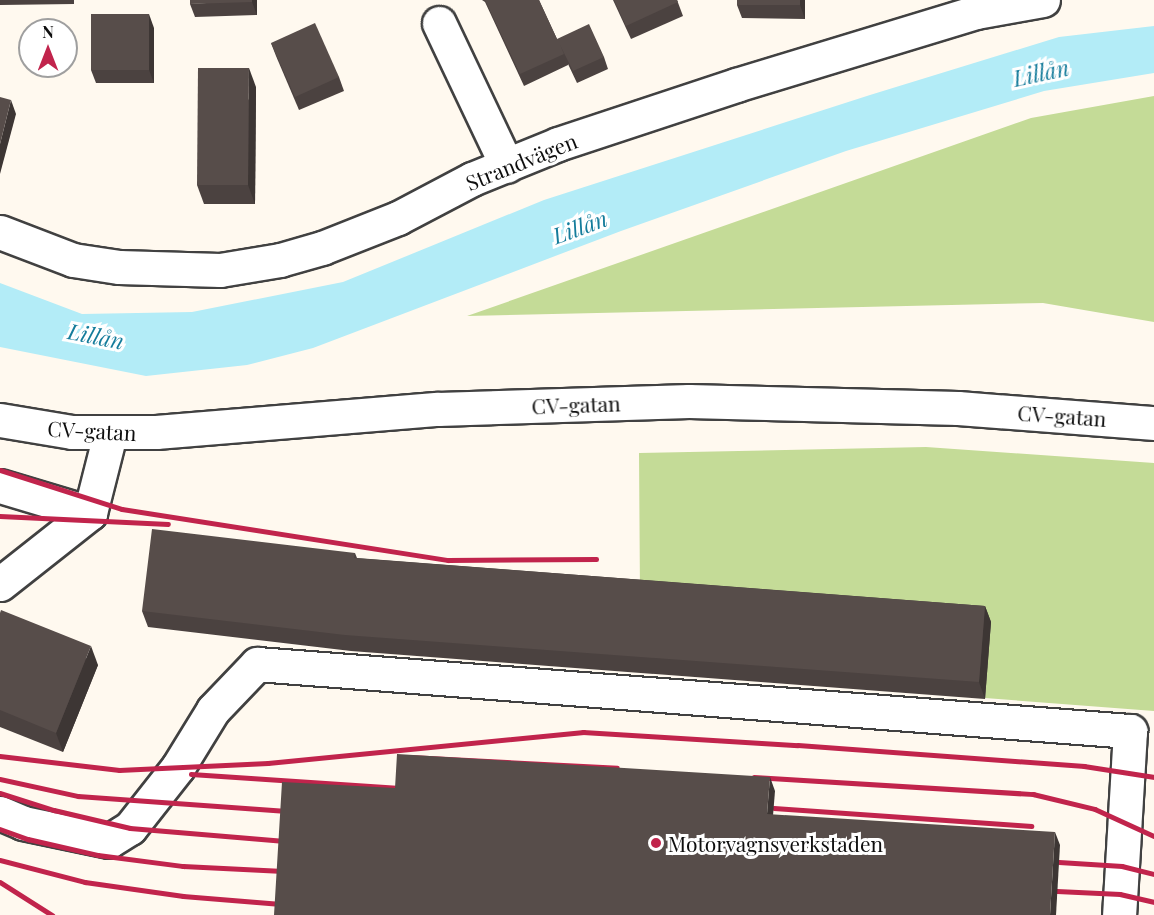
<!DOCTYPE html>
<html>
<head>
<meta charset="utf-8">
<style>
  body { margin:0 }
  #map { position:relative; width:1154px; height:915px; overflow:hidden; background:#fff9ef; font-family:"Playfair Display",serif }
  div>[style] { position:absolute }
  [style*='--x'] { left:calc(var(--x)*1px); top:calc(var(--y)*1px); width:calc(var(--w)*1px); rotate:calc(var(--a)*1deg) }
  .forest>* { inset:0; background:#c4db97 }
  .water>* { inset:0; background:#b3ecf7 }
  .roads { filter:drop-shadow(2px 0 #414141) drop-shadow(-2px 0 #414141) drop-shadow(0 2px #414141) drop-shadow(0 -2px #414141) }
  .minor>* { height:33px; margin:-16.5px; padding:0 16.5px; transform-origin:16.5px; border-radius:16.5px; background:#fff }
  .rail>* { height:4.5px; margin:-2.25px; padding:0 2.25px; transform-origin:2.25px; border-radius:2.25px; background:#c1244c }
  .wall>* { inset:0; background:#4b4240 }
  .shaded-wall>* { inset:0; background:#3d3634 }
  .building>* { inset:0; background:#574d4a }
  .dots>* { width:16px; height:16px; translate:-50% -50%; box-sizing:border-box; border:3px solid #fff; border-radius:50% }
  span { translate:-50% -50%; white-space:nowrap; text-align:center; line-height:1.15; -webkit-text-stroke:6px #fff; paint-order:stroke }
  .street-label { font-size:21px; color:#0e0e0e }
  .poi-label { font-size:21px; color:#0e0e0e }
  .left { translate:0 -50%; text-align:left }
  .water-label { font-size:22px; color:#157c9b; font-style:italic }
  .north { position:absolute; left:18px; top:18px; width:60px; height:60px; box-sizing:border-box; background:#fff; border:2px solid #9f9f9f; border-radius:50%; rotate:0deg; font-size:16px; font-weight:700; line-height:24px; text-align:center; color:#0e0e0e }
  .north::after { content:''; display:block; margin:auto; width:21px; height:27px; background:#c1244c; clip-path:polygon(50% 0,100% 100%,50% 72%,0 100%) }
</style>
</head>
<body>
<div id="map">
  <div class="forest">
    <div style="clip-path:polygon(1154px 96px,1154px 322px,1043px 303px,467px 316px,1031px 118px)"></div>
    <div style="clip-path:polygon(926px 447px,1154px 463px,1154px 711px,985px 698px,990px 622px,640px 595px,639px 453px)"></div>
  </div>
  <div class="water">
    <div style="clip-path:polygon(1154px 26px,1154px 73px,1044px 91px,846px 151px,621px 231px,313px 348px,247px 365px,146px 376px,0 347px,0 283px,82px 314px,192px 312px,343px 282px,544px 200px,870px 95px,1059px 37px)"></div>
  </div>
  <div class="roads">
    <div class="minor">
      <div style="--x:439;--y:23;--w:158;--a:64.6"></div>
      <div style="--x:0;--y:232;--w:78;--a:21"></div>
      <div style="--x:73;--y:260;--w:47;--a:8.7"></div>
      <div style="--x:119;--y:267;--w:101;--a:1.7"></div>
      <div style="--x:220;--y:270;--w:61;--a:-9.5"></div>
      <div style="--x:280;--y:260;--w:44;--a:-15.9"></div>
      <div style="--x:322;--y:248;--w:82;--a:-21.5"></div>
      <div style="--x:398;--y:218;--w:84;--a:-27.8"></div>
      <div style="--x:472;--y:179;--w:93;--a:-22.1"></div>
      <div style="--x:558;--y:144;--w:188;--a:-18.3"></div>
      <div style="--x:736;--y:85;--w:251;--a:-16.9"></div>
      <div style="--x:976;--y:12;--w:68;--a:-10.2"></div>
      <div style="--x:0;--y:420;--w:73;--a:9.5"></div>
      <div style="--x:72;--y:432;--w:84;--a:0"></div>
      <div style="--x:156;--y:432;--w:283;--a:-4.7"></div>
      <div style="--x:438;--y:409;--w:251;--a:-1.8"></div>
      <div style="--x:689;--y:401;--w:269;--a:1.5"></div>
      <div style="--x:958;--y:408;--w:197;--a:4.4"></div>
      <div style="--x:0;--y:486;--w:94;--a:16.7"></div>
      <div style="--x:0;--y:584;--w:115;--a:-38.3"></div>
      <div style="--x:90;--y:513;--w:81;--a:-75.8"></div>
      <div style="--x:0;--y:813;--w:25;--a:23"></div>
      <div style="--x:23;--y:823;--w:88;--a:11.8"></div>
      <div style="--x:109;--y:841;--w:25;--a:-32"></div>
      <div style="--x:130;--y:828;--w:78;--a:-51.8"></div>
      <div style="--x:178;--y:767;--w:67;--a:-58.4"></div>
      <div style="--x:213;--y:710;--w:64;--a:-46.3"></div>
      <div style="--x:257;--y:664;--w:876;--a:4.39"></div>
      <div style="--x:1130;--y:731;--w:184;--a:93.4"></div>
    </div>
  </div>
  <div class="rail">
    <div style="--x:0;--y:470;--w:128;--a:17.7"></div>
    <div style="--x:122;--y:509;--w:330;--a:8.9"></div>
    <div style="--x:448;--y:560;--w:148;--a:-0.4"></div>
    <div style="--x:0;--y:516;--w:168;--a:2.7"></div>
    <div style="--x:0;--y:756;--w:120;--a:6.7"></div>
    <div style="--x:119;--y:770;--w:149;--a:-2.7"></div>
    <div style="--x:268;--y:763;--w:317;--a:-5.6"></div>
    <div style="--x:583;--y:732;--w:215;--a:3.5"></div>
    <div style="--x:798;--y:745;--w:287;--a:4.2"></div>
    <div style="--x:1084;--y:766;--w:71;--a:8.9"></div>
    <div style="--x:410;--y:757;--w:207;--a:3"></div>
    <div style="--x:191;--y:774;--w:209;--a:3.8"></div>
    <div style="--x:754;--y:777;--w:280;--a:3.5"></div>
    <div style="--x:1033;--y:794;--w:64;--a:13.6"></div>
    <div style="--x:1095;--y:809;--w:65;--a:24.6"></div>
    <div style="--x:0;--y:779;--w:80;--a:12.3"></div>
    <div style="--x:78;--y:796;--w:209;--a:4.1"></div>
    <div style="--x:0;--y:793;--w:57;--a:17.5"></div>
    <div style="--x:54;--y:810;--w:78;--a:13.3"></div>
    <div style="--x:130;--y:828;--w:155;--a:4.8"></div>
    <div style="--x:774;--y:808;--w:258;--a:4"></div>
    <div style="--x:0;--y:829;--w:30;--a:20"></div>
    <div style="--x:28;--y:839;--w:72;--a:12.9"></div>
    <div style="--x:98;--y:855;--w:86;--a:7.4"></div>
    <div style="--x:183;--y:866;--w:100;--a:2.9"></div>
    <div style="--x:0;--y:860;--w:88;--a:14.5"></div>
    <div style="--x:85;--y:882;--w:99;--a:8.1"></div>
    <div style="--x:183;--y:896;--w:98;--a:4.7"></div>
    <div style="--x:1059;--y:862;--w:63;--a:3.6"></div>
    <div style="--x:1122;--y:866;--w:33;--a:14"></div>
    <div style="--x:0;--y:882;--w:62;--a:32.4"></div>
    <div style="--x:1057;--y:891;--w:63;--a:2.7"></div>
    <div style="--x:1120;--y:894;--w:35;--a:13"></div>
  </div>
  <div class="wall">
    <div style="clip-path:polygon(0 0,74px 0,74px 4px,0 5px)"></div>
    <div style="clip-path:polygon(257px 0,257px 15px,195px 17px,190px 4px)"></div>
    <div style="clip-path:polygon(482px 0,539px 0,557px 39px,604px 57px,608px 69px,577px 83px,568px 64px,568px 65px,524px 86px,485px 2px)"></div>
    <div style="clip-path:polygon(613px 0,677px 0,683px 16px,631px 39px)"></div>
    <div style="clip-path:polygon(737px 0,805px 0,805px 19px,742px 18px,737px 5px)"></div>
    <div style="clip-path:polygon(154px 28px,154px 83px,96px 83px,91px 70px)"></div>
    <div style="clip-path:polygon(271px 43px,339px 77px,344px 91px,299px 110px,276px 56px)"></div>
    <div style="clip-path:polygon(256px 87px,255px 204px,204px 204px,197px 185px)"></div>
    <div style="clip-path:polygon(355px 553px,357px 558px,985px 606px,991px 622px,985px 699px,351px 651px,148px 627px,142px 611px)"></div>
    <div style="clip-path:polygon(0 613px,98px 665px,63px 752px,0 727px)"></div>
  </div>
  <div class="shaded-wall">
    <div style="clip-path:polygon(252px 0,257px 0,257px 15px,252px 2px)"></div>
    <div style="clip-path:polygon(800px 0,805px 0,805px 19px,800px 5px)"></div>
    <div style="clip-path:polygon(149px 14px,154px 28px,154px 83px,149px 70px)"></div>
    <div style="clip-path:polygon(249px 68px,256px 87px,255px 204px,248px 185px)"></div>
    <div style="clip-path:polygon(11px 100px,16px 114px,0 174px,0 144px)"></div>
    <div style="clip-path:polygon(985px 606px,991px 622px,985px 699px,979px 682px)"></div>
    <div style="clip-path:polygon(91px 646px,98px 665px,63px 752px,56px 733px)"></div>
    <div style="clip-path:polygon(770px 777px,775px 791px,772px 828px,767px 814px)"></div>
    <div style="clip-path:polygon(1055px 832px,1060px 845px,1056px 915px,1050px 915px)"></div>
  </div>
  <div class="building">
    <div style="clip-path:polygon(190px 0,252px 0,252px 2px,190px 4px)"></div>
    <div style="clip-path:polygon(485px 0,539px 0,557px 39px,589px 24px,604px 57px,573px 71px,560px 45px,564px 54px,520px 74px)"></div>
    <div style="clip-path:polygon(614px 0,677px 0,678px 2px,626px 26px)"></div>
    <div style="clip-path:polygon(737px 0,800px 0,800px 5px,737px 5px)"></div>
    <div style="clip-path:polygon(91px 14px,149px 14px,149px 70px,91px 70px)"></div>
    <div style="clip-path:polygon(315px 23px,339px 77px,295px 97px,271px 43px)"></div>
    <div style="clip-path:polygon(198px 68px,249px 68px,248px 185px,197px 185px)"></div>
    <div style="clip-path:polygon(0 97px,11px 100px,0 144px)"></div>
    <div style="clip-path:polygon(152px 529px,355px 553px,354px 558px,985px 606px,979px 682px,345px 635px,142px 611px)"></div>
    <div style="clip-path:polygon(1px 610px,91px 646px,56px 733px,0 710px,0 613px)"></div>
    <div style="clip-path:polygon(397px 754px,770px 777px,767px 814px,1055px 832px,1050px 915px,274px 915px,282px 782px,395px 788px)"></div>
  </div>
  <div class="dots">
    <div style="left:656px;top:843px;background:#c1244c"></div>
  </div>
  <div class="street-label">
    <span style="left:521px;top:161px;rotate:-22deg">Strandvägen</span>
    <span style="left:576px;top:404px;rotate:-2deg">CV-gatan</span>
    <span style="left:1062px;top:415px;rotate:4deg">CV-gatan</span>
    <span style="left:92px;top:430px;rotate:3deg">CV-gatan</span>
  </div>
  <div class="poi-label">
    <span class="left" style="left:668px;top:843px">Motorvagnsverkstaden</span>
  </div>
  <div class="water-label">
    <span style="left:1041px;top:73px;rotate:-12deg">Lillån</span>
    <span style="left:580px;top:227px;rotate:-20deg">Lillån</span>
    <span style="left:96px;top:336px;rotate:11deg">Lillån</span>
  </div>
  <div class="north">N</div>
</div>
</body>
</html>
